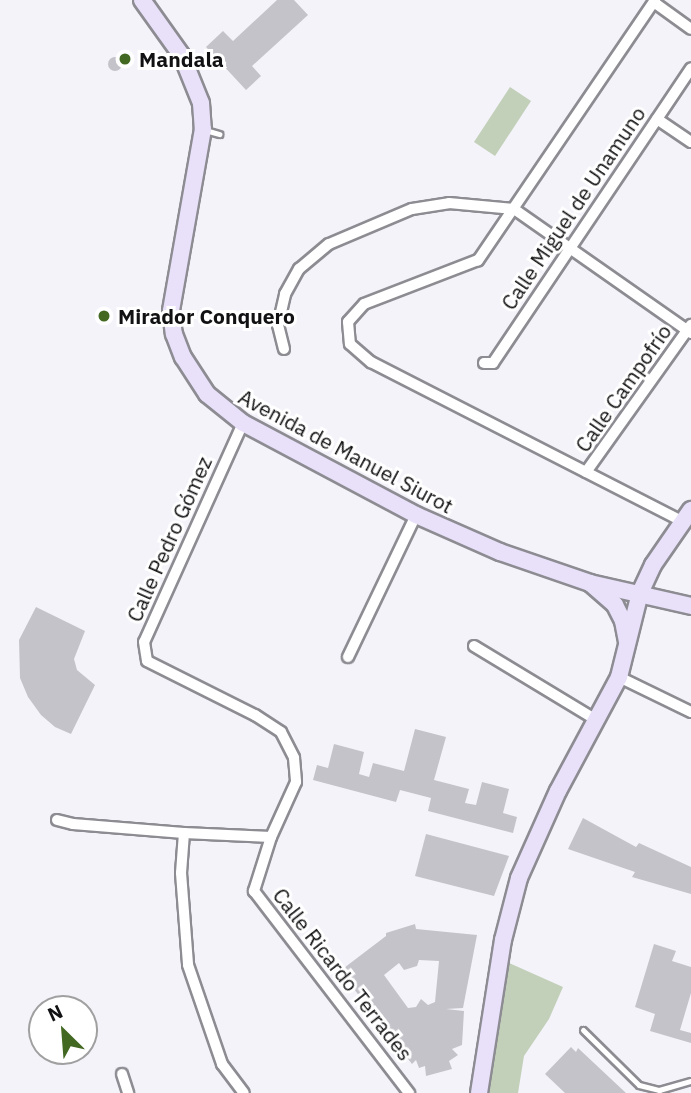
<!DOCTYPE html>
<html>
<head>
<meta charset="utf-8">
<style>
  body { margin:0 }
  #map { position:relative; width:691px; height:1093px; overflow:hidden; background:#f4f3fa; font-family:"IBM Plex Sans",sans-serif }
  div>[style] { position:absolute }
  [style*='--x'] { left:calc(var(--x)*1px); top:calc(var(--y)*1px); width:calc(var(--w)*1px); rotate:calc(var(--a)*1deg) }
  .green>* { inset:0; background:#c2d0b9 }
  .building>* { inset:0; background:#c5c3ca }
  .round { border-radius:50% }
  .roads { filter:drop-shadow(2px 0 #8d8c92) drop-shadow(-2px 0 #8d8c92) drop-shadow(0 2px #8d8c92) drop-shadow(0 -2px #8d8c92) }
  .lane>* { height:5px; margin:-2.5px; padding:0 2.5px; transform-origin:2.5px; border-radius:2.5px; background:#fff }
  .street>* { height:10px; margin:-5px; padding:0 5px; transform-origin:5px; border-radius:5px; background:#fff }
  .secondary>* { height:16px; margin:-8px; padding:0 8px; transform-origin:8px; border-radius:8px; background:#e9e1fa }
  .dots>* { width:19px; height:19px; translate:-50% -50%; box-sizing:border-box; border:4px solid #fff; border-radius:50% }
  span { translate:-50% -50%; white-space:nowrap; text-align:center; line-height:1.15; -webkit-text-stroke:6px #fff; paint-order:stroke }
  .poi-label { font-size:21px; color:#111113; font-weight:700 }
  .left { translate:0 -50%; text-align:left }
  .street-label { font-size:21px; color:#111113 }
  .north { position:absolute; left:28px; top:995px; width:70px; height:70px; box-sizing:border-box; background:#fff; border:2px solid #a0a0a1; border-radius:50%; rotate:335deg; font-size:19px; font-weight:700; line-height:28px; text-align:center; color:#111113 }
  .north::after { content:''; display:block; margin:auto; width:24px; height:32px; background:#426822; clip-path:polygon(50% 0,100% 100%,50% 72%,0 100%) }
</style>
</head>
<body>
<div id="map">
  <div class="green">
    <div style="clip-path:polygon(510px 87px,531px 101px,495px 156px,474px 142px)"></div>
    <div style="clip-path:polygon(500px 959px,563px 987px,549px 1019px,524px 1056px,518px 1093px,479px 1093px)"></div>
  </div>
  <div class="building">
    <div style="clip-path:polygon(277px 0,294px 0,308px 15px,252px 66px,261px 76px,246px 90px,206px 47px,223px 31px,233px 41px)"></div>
    <div class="round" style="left:108px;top:57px;width:14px;height:14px"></div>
    <div style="clip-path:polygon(36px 607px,85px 631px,74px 659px,77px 670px,95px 685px,71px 734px,55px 727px,41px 715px,28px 697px,20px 678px,19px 640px)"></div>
    <div style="clip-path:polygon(415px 729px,446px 737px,434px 780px,469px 789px,465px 803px,476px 805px,482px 782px,509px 789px,503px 813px,517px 817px,513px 833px,428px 811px,431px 798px,400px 790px,396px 802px,313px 780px,317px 765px,328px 768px,334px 744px,364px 752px,359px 774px,369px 777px,373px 763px,404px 771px)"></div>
    <div style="clip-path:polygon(583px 818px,636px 847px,639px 843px,691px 867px,691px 894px,632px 877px,635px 872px,568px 849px)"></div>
    <div style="clip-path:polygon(426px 834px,509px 856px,494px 896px,415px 876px)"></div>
    <div style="clip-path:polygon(evenodd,415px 924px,416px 929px,477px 935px,463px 1008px,446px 1009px,464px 1011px,462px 1045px,452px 1049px,458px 1055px,449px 1061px,452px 1069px,426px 1076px,425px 1066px,419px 1068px,416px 1060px,412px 1064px,340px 971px,386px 936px,386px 933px,415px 924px,419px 960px,439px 961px,435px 1002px,428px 1005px,421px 999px,416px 1007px,408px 1008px,384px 975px,399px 963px,404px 970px,417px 966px,419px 960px)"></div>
    <div style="clip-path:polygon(654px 944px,676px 951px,672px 961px,691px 967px,691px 993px,680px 1030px,691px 1033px,691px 1043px,650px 1031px,655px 1014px,635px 1007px)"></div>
    <div style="clip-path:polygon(571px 1047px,576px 1052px,578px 1048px,626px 1093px,565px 1093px,545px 1074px)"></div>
  </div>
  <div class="roads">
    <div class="lane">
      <div style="--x:205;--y:130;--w:15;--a:16"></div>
      <div style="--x:583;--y:1030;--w:78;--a:44.5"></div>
      <div style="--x:639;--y:1085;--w:21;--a:14"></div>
      <div style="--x:659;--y:1090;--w:33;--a:-16"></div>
    </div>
    <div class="street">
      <div style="--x:655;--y:0;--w:315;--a:124.2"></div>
      <div style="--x:478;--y:260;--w:122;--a:158.9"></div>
      <div style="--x:364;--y:304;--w:24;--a:132"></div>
      <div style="--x:348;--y:322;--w:22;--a:85"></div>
      <div style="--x:350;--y:344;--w:28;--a:41"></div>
      <div style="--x:371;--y:362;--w:351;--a:27.1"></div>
      <div style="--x:655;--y:3;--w:44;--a:35.8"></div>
      <div style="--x:657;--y:119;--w:41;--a:34.1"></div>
      <div style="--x:284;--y:349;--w:25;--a:-104"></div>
      <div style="--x:278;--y:325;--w:32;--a:-77"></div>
      <div style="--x:285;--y:294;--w:29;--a:-61"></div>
      <div style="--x:299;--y:269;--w:39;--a:-40"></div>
      <div style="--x:329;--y:244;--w:90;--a:-22.9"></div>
      <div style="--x:412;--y:209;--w:37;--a:-9"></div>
      <div style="--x:449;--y:203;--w:65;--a:5.3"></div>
      <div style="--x:514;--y:209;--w:216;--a:35"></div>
      <div style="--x:484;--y:363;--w:9;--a:0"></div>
      <div style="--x:493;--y:363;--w:355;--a:-56.1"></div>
      <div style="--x:243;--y:423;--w:240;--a:114.3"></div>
      <div style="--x:144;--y:642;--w:19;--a:81"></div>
      <div style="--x:147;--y:661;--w:121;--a:26.6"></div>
      <div style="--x:255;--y:715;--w:31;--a:33"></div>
      <div style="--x:281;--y:732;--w:29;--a:63"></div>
      <div style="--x:294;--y:758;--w:24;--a:85"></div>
      <div style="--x:296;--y:782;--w:60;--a:114.4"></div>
      <div style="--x:271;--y:837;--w:57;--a:107.5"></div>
      <div style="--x:254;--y:891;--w:255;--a:52.5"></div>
      <div style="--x:586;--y:472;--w:181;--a:-54.5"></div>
      <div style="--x:474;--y:646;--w:143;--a:31.2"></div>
      <div style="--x:348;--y:657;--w:157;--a:-64.4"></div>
      <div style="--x:619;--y:677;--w:80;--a:25.9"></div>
      <div style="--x:57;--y:820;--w:16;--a:14"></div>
      <div style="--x:73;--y:824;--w:111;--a:4.6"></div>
      <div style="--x:184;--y:833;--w:87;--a:2.6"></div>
      <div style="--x:184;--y:833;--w:40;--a:94.3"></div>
      <div style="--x:181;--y:873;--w:92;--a:85.6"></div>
      <div style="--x:188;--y:965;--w:105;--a:71"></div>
      <div style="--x:222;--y:1064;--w:36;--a:53"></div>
      <div style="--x:122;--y:1074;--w:20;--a:72"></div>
    </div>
    <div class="secondary">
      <div style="--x:142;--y:0;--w:69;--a:54.5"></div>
      <div style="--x:182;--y:56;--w:51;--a:68"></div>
      <div style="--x:201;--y:103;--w:26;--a:86"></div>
      <div style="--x:203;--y:129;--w:185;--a:100"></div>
      <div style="--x:171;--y:311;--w:23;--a:83"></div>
      <div style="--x:174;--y:334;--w:25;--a:69"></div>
      <div style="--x:183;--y:357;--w:44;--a:57"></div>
      <div style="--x:207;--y:394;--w:46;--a:38.9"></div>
      <div style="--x:243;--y:423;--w:196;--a:28"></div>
      <div style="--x:416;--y:515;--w:92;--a:23.8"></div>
      <div style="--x:500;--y:552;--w:95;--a:19"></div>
      <div style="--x:590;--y:583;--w:104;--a:12.8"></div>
      <div style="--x:590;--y:583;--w:33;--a:41"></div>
      <div style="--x:615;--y:605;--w:18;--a:63"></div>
      <div style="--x:623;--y:621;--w:20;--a:79"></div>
      <div style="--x:479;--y:1093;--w:155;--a:-81.1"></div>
      <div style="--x:503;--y:940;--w:64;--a:-75.5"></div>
      <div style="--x:519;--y:878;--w:95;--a:-65.9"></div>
      <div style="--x:558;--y:791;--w:129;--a:-61.8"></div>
      <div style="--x:619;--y:677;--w:87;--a:-76"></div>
      <div style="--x:640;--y:593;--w:31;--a:-65"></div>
      <div style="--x:653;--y:565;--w:67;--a:-55.4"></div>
    </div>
  </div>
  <div class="dots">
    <div style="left:125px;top:59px;background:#426822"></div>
    <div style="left:104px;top:316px;background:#426822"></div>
  </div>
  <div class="poi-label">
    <span class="left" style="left:139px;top:59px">Mandala</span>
    <span class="left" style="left:118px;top:316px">Mirador Conquero</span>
  </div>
  <div class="street-label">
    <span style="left:573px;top:208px;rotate:-56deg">Calle Miguel de Unamuno</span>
    <span style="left:623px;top:388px;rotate:-55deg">Calle Campofrío</span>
    <span style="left:346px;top:451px;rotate:28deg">Avenida de Manuel Siurot</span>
    <span style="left:169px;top:539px;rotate:-66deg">Calle Pedro Gómez</span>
    <span style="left:343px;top:974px;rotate:52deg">Calle Ricardo Terrades</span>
  </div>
  <div class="north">N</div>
</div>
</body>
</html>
